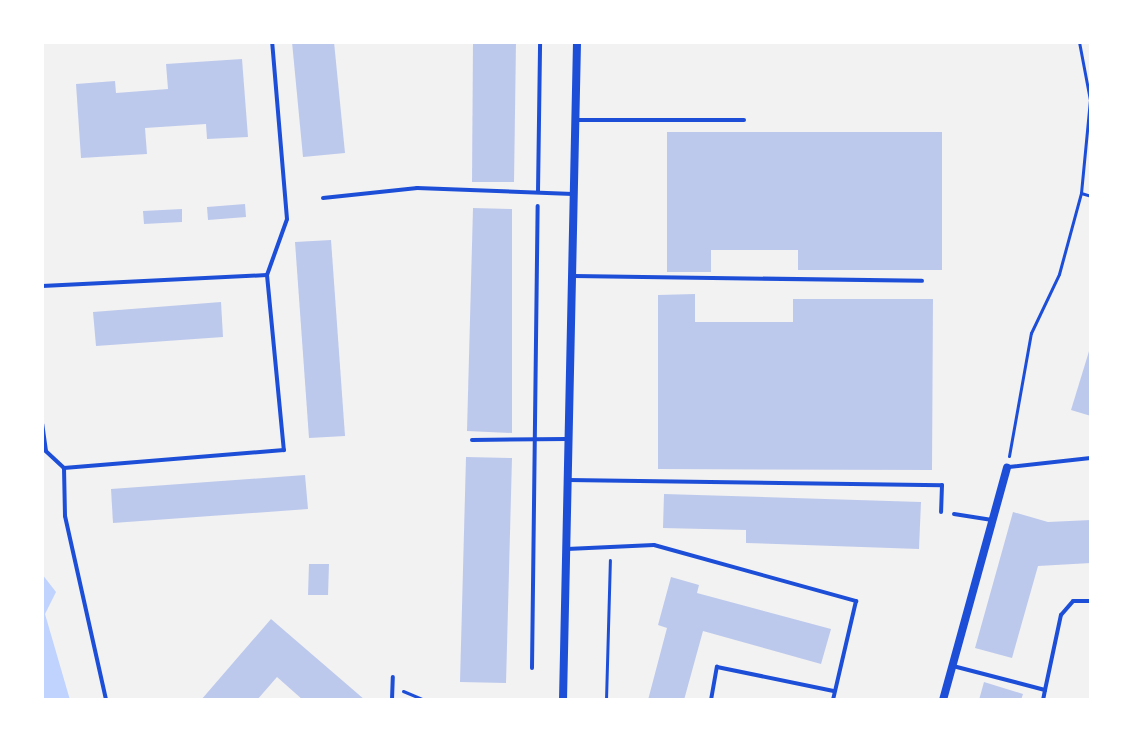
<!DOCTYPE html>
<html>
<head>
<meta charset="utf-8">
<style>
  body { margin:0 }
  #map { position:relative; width:1133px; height:742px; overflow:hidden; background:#f2f2f2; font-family:Mulish,sans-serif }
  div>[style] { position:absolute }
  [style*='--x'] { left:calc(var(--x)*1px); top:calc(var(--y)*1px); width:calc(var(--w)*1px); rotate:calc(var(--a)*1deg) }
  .water>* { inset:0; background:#bfd3fe }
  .building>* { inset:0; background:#bdc9ec }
  .path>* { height:3px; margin:-1.5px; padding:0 1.5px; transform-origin:1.5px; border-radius:1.5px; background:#1d4ed8 }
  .service>* { height:4px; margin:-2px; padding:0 2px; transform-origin:2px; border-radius:2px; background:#1d4ed8 }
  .minor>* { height:8px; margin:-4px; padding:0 4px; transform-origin:4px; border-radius:4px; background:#1d4ed8 }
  span { translate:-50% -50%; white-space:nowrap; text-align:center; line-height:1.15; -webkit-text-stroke:6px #fff; paint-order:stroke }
  .frame { position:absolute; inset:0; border:44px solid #fff; pointer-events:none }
</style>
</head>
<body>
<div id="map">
  <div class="water">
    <div style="clip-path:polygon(42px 574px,56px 592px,45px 614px,70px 700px,42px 700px)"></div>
  </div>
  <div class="building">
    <div style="clip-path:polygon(292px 42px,334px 42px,345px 153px,303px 157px)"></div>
    <div style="clip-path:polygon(473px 42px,516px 42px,514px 182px,472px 182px)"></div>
    <div style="clip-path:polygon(242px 59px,248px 137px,207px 139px,206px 124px,145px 128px,147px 154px,81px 158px,76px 84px,115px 81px,116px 93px,168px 89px,166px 64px)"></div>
    <div style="clip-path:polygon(667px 132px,942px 132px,942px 270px,798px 270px,798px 250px,711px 250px,711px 272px,667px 272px)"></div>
    <div style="clip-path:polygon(245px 204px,246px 217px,208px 220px,207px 207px)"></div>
    <div style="clip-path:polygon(473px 208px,512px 209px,512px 433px,467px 431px)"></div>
    <div style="clip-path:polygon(182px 209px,182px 222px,144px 224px,143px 211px)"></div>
    <div style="clip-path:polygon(331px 240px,345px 436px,309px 438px,295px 242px)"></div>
    <div style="clip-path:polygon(695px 294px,695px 322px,793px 322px,793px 299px,933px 299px,932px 470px,658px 469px,658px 295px)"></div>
    <div style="clip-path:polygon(221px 302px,223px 337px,96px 346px,93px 312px)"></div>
    <div style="clip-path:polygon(1090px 348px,1091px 348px,1091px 416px,1071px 410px)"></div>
    <div style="clip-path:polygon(466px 457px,512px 458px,506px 683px,460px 682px)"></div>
    <div style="clip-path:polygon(305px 475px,308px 509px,113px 523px,111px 489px)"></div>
    <div style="clip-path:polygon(664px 494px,921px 502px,919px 549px,746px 543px,746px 530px,663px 528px)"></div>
    <div style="clip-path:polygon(1013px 512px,1048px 522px,1091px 520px,1091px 563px,1038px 566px,1012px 658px,975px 648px)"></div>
    <div style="clip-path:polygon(309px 564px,329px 564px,328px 595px,308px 595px)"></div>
    <div style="clip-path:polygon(671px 577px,699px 585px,697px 593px,831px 629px,821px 664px,703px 631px,684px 700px,648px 700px,667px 628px,658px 625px)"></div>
    <div style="clip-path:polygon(271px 619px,365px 700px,303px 700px,277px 677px,257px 700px,201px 700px)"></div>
    <div style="clip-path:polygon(984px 682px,1023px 694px,1021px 700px,979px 700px)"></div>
  </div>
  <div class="path">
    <div style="--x:1081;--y:193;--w:10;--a:17"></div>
    <div style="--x:1009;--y:456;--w:125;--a:-79.9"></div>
    <div style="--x:1031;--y:333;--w:65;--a:-64.6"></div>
    <div style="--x:1059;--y:274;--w:84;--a:-74.8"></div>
    <div style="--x:1081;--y:193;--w:93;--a:-84.5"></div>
    <div style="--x:1090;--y:100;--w:59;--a:-100.7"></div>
    <div style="--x:403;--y:691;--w:23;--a:23"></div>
    <div style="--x:606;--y:700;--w:140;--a:-88.4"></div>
  </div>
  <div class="service">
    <div style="--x:577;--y:120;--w:167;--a:0"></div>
    <div style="--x:538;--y:192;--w:150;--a:-89.2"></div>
    <div style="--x:323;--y:198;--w:95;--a:-6.1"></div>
    <div style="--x:417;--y:188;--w:156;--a:2.2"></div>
    <div style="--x:267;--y:275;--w:59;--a:-70.3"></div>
    <div style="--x:287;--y:219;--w:178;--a:-94.8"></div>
    <div style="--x:574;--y:276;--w:348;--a:0.8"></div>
    <div style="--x:42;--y:286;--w:225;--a:-2.8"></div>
    <div style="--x:267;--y:275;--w:176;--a:84.5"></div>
    <div style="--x:284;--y:450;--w:221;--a:175.3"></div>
    <div style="--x:64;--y:468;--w:25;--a:-137"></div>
    <div style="--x:46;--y:451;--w:27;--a:-98"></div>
    <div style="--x:472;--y:440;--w:95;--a:-0.6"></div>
    <div style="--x:1009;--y:467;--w:82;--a:-6.3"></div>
    <div style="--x:64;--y:468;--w:48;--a:88.8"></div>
    <div style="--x:65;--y:516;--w:189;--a:77.4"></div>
    <div style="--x:568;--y:480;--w:374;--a:0.8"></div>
    <div style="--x:942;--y:485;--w:27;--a:92"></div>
    <div style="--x:954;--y:514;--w:37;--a:9"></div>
    <div style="--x:567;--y:549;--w:87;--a:-2.6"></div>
    <div style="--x:654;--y:545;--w:210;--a:15.5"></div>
    <div style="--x:856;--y:601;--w:102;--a:103.1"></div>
    <div style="--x:953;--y:666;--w:95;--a:14.6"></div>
    <div style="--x:1045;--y:690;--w:10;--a:101"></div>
    <div style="--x:532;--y:668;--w:462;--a:-89.3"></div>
    <div style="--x:1045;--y:690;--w:77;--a:-78"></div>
    <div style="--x:1061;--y:615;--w:18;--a:-49"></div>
    <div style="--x:1073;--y:601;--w:18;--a:0"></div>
    <div style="--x:392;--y:700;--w:23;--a:-88"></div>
    <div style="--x:711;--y:700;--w:34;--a:-80"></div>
    <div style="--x:717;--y:667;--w:119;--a:11.6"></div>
  </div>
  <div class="minor">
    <div style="--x:563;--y:700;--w:658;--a:-88.78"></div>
    <div style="--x:943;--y:700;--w:241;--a:-74.6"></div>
  </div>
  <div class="frame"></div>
</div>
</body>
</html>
